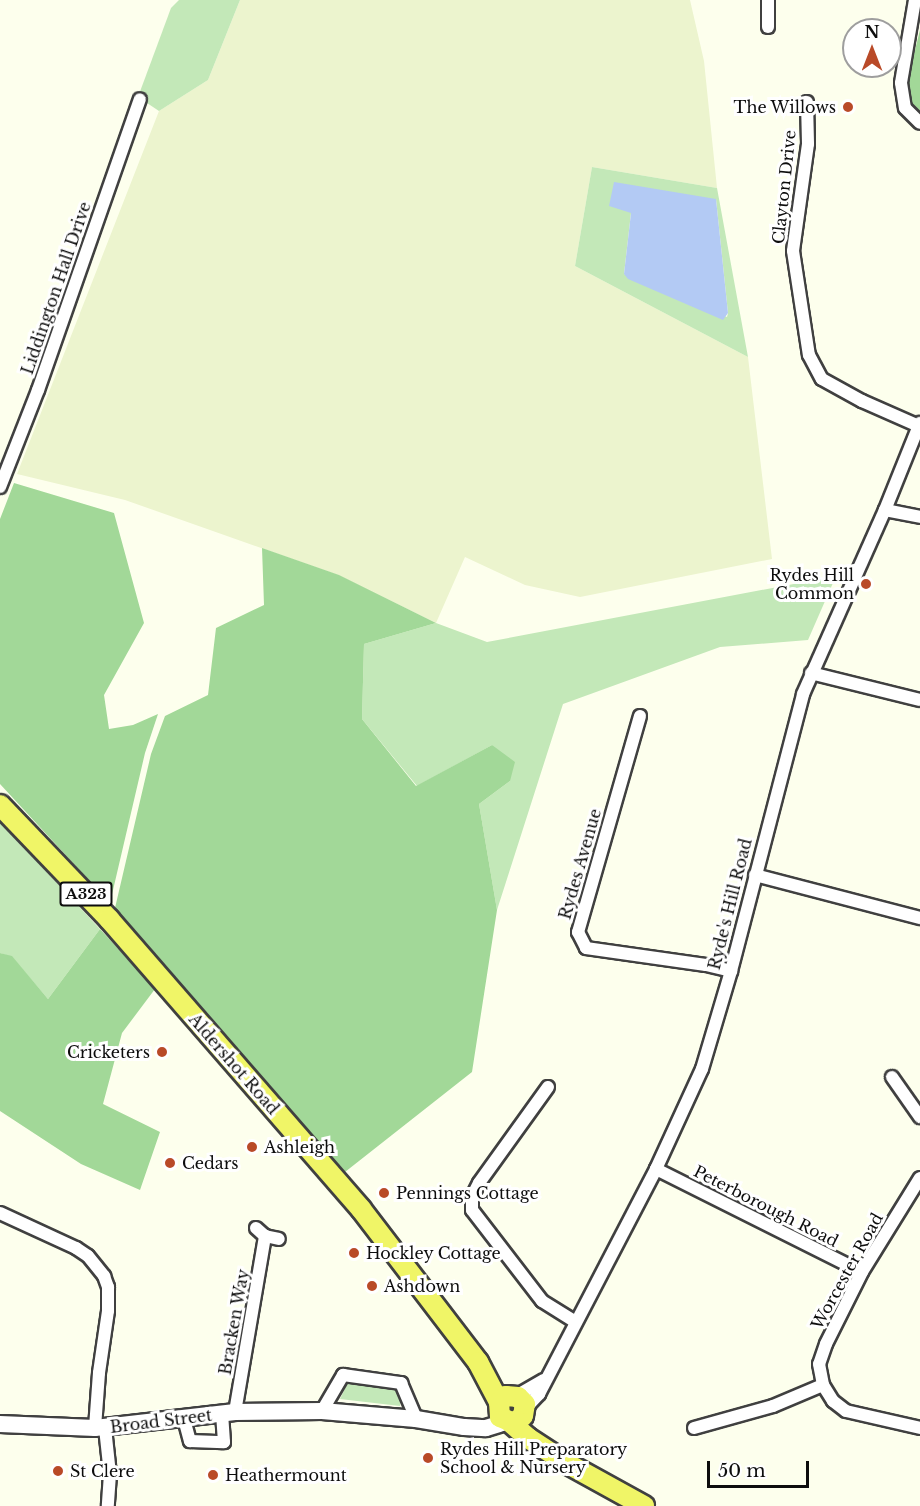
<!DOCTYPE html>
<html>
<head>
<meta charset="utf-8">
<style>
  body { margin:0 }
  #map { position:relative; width:920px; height:1506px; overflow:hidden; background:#fdffed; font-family:"Libre Baskerville",serif }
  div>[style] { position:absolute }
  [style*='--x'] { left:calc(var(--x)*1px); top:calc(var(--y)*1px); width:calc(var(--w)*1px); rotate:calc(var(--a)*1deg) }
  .farmland>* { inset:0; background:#ecf4ce }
  .green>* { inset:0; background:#c3e8b8 }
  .forest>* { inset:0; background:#a2d898 }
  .water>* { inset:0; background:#b3caf4 }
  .roads { filter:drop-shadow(2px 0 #404040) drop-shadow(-2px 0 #404040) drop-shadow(0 2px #404040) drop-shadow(0 -2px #404040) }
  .minor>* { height:12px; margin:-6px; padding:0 6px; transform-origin:6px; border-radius:6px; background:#fff }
  .tertiary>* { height:16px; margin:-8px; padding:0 8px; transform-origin:8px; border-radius:8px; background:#fff }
  .primary>* { height:20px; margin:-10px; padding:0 10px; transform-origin:10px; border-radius:10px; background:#f0f567 }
  .dots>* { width:16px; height:16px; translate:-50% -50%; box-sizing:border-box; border:3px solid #fff; border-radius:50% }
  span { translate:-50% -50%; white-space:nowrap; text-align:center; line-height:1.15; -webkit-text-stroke:6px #fff; paint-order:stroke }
  .shield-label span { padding:2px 4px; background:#fff; border:2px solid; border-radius:4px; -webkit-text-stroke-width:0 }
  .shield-label { font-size:15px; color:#0d0d0d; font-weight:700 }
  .poi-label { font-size:16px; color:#0d0d0d }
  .right { translate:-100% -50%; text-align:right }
  .left { translate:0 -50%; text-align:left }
  .street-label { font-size:16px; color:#0d0d0d }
  .north { position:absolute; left:842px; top:18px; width:60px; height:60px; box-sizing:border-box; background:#fff; border:2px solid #9e9e9e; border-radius:50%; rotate:0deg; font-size:16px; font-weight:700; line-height:24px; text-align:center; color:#0d0d0d }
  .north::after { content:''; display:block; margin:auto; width:21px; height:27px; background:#b94a28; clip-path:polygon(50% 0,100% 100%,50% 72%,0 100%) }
  .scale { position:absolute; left:707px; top:1461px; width:102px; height:27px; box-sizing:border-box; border:3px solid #0d0d0d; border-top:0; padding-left:8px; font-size:18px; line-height:21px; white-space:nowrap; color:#0d0d0d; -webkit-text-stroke:4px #fff; paint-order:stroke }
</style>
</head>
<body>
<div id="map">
  <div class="farmland">
    <div style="clip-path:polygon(240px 0,690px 0,704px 61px,717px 188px,592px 167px,575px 266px,748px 357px,772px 559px,580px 597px,525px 585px,465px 557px,436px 623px,338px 575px,125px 500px,17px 474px,159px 111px,208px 80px)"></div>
  </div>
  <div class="green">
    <div style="clip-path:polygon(179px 0,240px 0,208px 80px,159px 111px,138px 97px,171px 8px)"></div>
    <div style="clip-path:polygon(evenodd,592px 167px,717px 188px,748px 357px,575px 266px,592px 167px,716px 199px,728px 313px,727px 317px,624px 274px,631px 213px,716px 199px)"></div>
    <div style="clip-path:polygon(836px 576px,808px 640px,720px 647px,563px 704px,497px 910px,479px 804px,510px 781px,492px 745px,417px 786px,362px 719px,364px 644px,436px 623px,487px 642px)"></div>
    <div style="clip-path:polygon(0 822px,100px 929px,48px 999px,12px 957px,0 953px)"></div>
    <div style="clip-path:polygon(351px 1376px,401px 1383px,400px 1406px,340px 1399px)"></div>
  </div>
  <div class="forest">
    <div style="clip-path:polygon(920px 30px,920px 111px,911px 103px,907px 82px)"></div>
    <div style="clip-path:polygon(14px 483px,114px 513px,144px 623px,104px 695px,109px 729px,133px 725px,158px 714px,145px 753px,110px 903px,0 784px,0 519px)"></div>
    <div style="clip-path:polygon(262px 548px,339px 575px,436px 623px,364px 644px,362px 719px,416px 786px,492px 745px,515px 762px,510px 781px,479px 804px,497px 910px,472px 1072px,345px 1172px,115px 908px,151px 754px,165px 716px,208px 695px,216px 628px,264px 605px)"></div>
    <div style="clip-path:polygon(100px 929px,155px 989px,122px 1033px,103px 1104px,160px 1132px,140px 1190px,81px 1164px,0 1111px,0 953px,12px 956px,48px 999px)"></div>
  </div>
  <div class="water">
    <div style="clip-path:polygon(614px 182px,716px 199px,728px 313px,723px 320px,628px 279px,624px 274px,631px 213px,609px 206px)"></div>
  </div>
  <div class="roads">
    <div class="minor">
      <div style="--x:915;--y:0;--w:84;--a:99.6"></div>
      <div style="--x:901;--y:83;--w:25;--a:81"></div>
      <div style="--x:905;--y:108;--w:21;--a:45"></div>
      <div style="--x:768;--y:27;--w:27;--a:-90"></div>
      <div style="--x:807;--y:102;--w:42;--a:88.6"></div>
      <div style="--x:808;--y:144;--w:108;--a:98"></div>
      <div style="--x:793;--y:251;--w:105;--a:81.3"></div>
      <div style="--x:809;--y:355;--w:27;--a:62"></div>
      <div style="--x:822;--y:379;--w:46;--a:28.8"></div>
      <div style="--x:862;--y:401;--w:62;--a:23.7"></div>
      <div style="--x:0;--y:487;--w:104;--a:-68.6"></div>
      <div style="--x:38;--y:390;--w:308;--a:-70.7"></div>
      <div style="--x:885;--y:510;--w:36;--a:11"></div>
      <div style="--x:811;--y:673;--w:112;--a:13.9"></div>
      <div style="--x:640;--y:716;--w:225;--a:106"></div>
      <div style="--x:578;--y:932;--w:18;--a:63"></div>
      <div style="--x:586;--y:948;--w:121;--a:8.1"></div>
      <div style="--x:706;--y:965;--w:26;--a:13"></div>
      <div style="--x:755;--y:875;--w:171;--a:14.6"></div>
      <div style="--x:892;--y:1077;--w:49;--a:55"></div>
      <div style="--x:548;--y:1087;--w:118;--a:125.7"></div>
      <div style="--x:479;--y:1183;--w:16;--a:117"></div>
      <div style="--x:472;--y:1197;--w:13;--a:90"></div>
      <div style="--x:472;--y:1210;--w:115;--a:52.4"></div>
      <div style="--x:542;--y:1301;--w:39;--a:32"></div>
      <div style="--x:656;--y:1169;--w:230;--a:26.6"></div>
      <div style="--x:920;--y:1178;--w:110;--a:121.7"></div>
      <div style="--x:862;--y:1272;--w:80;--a:116.6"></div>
      <div style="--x:826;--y:1344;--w:21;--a:109"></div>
      <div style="--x:819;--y:1364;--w:21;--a:79"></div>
      <div style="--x:823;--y:1385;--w:19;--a:58"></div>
      <div style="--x:833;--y:1401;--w:16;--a:38"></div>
      <div style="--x:846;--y:1411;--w:76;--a:12.9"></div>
      <div style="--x:0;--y:1213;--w:84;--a:24.7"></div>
      <div style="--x:76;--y:1248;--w:14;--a:34"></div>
      <div style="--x:88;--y:1256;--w:26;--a:51"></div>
      <div style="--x:104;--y:1276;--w:12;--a:70"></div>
      <div style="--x:108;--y:1287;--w:24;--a:90"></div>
      <div style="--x:108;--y:1311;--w:63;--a:98.3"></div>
      <div style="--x:99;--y:1373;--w:55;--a:94.2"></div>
      <div style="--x:256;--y:1228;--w:12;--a:42"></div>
      <div style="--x:265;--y:1236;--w:14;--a:12"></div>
      <div style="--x:516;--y:1396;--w:32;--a:-30"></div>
      <div style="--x:525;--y:1409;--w:21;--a:-47"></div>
      <div style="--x:539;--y:1394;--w:254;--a:-62.5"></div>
      <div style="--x:656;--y:1169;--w:110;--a:-65.3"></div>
      <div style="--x:702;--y:1069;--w:102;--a:-73.5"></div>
      <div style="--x:731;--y:971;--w:286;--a:-75.4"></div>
      <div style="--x:803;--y:694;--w:201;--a:-66"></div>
      <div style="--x:885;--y:510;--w:94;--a:-68.1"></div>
      <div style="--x:322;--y:1411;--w:42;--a:-59.7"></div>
      <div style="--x:343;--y:1375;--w:59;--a:7.9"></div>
      <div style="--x:401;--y:1383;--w:39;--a:67"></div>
      <div style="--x:235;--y:1412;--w:179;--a:-80.3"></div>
      <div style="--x:184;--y:1419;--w:23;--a:75"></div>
      <div style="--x:190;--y:1441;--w:34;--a:2"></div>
      <div style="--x:224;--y:1442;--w:28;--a:-94"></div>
      <div style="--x:105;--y:1428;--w:46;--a:83.8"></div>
      <div style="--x:110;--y:1474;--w:32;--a:94"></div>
      <div style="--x:694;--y:1428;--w:82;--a:-15.6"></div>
      <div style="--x:773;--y:1406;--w:54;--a:-22.8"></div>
    </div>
    <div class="tertiary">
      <div style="--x:0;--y:1424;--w:95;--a:2.4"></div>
      <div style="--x:95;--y:1428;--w:141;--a:-6.5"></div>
      <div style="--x:235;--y:1412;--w:87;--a:-0.7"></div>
      <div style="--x:322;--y:1411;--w:94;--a:4.9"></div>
      <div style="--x:416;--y:1419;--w:49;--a:9.5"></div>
      <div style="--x:464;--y:1427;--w:22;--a:3"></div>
      <div style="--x:486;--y:1428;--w:21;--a:-17"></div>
    </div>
    <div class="primary">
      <div style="--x:0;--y:805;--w:158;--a:46.3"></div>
      <div style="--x:109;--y:919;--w:384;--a:49"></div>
      <div style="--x:361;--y:1209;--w:193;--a:52.6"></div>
      <div style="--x:478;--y:1362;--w:45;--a:62.3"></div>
      <div style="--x:499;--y:1402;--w:15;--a:86"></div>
      <div style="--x:500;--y:1417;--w:15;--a:23"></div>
      <div style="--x:514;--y:1423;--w:11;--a:-38"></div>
      <div style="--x:523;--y:1416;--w:12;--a:-81"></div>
      <div style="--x:525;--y:1404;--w:10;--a:-135"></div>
      <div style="--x:518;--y:1397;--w:12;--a:-175"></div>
      <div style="--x:506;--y:1396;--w:9;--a:139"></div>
      <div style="--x:511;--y:1423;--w:23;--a:41"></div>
      <div style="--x:528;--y:1438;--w:48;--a:33"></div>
      <div style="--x:568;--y:1464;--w:87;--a:28.9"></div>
    </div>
  </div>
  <div class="dots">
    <div style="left:848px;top:107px;background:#b94a28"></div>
    <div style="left:866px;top:584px;background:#b94a28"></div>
    <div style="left:162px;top:1052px;background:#b94a28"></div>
    <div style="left:252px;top:1147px;background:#b94a28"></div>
    <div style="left:170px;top:1163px;background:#b94a28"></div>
    <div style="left:384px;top:1193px;background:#b94a28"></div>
    <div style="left:354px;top:1253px;background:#b94a28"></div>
    <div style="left:372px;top:1286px;background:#b94a28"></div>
    <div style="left:428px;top:1458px;background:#b94a28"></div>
    <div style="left:58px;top:1471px;background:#b94a28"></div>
    <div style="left:213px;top:1475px;background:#b94a28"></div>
  </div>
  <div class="shield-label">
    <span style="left:86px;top:894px">A323</span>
  </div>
  <div class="poi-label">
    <span class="right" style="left:836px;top:107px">The Willows</span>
    <span class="right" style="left:854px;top:584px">Rydes Hill<br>Common</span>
    <span class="right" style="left:150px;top:1052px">Cricketers</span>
    <span class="left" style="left:264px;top:1147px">Ashleigh</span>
    <span class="left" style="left:182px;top:1163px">Cedars</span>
    <span class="left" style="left:396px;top:1193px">Pennings Cottage</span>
    <span class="left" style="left:366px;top:1253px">Hockley Cottage</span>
    <span class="left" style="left:384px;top:1286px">Ashdown</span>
    <span class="left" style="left:440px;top:1458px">Rydes Hill Preparatory<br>School &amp; Nursery</span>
    <span class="left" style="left:70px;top:1471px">St Clere</span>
    <span class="left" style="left:225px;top:1475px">Heathermount</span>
  </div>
  <div class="street-label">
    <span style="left:784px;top:187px;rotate:-84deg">Clayton Drive</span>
    <span style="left:56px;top:288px;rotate:-71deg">Liddington Hall Drive</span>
    <span style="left:580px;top:864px;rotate:-74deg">Rydes Avenue</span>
    <span style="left:730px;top:904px;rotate:-76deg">Ryde's Hill Road</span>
    <span style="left:234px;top:1064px;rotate:49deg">Aldershot Road</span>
    <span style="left:766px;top:1206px;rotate:27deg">Peterborough Road</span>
    <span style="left:847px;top:1271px;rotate:-61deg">Worcester Road</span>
    <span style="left:234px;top:1322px;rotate:-80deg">Bracken Way</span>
    <span style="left:161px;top:1421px;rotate:-7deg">Broad Street</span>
  </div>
  <div class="north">N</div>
  <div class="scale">50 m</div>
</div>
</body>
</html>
